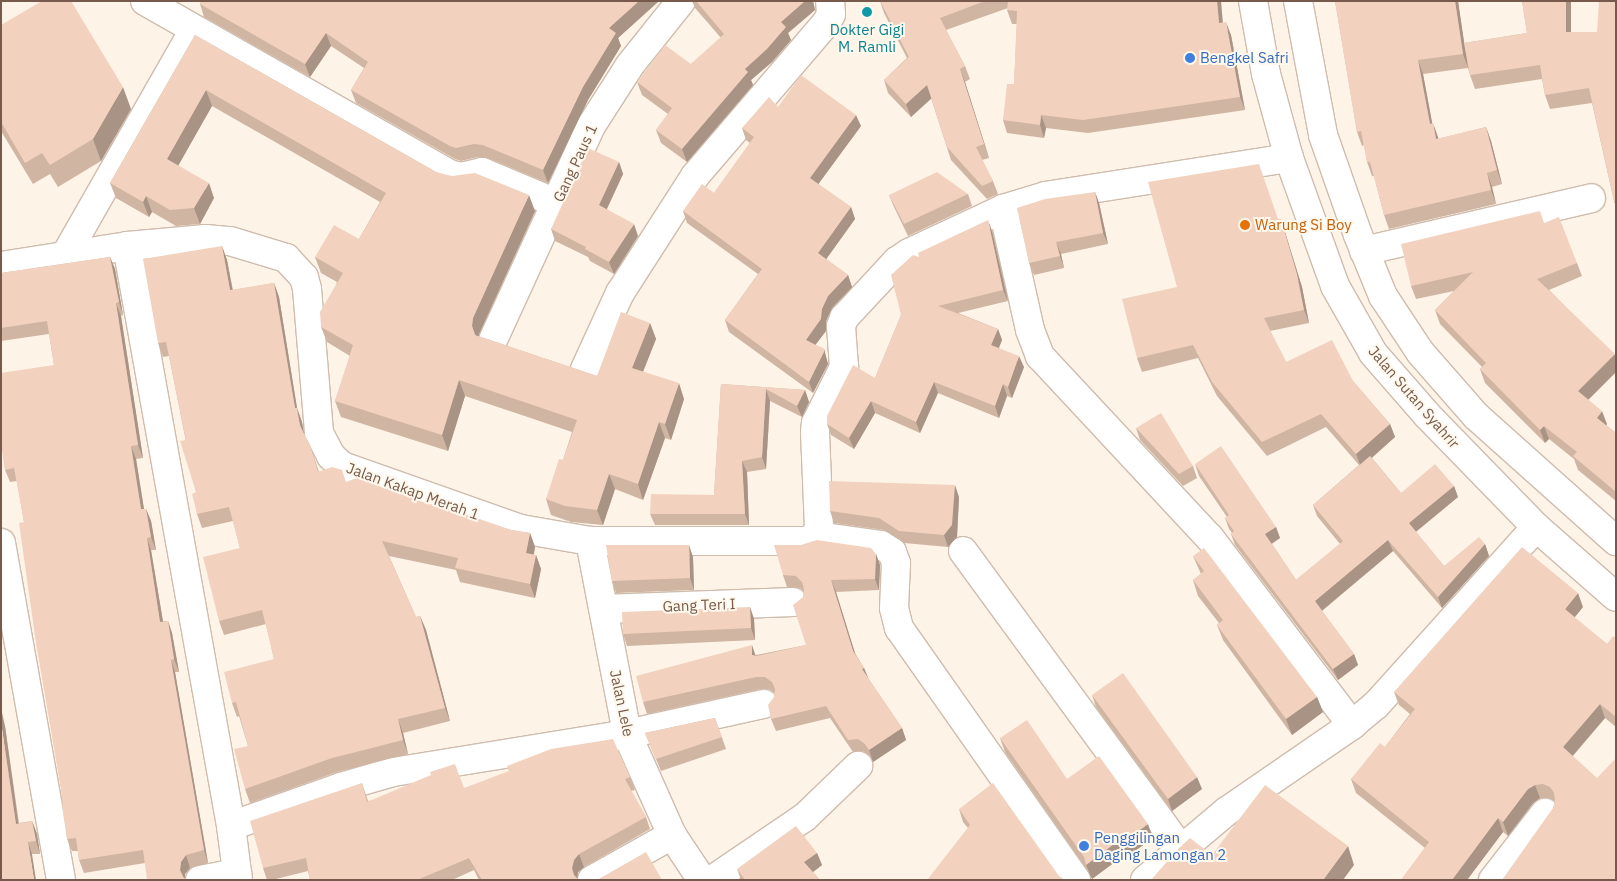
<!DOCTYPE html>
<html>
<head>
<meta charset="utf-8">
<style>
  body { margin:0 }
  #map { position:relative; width:1617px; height:881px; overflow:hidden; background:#fdf4e7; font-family:"IBM Plex Sans",sans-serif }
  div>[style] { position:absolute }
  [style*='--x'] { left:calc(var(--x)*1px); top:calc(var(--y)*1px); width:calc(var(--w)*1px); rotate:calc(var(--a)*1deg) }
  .roads { filter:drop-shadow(1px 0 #cfbcad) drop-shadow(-1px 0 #cfbcad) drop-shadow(0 1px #cfbcad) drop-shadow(0 -1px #cfbcad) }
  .minor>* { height:28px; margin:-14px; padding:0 14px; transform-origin:14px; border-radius:14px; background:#fff }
  .tertiary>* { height:28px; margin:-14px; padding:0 14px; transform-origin:14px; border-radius:14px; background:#fff }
  .wall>* { inset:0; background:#d0b5a3 }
  .shaded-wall>* { inset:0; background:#a99385 }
  .building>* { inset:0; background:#f2d2be }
  .dots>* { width:14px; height:14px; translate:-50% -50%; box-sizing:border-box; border:2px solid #fff8ed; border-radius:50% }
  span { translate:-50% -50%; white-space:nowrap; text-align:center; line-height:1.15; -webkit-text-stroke:4px #fff8ed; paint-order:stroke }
  .culture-label { font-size:15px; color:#0d838f }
  .shop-label { font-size:15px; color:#366cbe }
  .left { translate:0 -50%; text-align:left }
  .street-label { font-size:15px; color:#775a4b }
  .food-label { font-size:15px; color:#c56008 }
  .frame { position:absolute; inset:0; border:2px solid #775a4b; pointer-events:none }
</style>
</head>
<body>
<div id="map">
  <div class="roads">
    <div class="minor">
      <div style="--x:145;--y:1;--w:350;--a:29.6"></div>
      <div style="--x:449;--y:174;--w:12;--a:14"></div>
      <div style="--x:461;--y:177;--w:22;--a:-13"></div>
      <div style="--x:482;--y:172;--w:80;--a:22.7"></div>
      <div style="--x:1003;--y:209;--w:124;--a:77.4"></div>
      <div style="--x:1030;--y:330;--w:28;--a:69"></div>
      <div style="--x:1040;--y:356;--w:249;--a:47"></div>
      <div style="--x:1210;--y:538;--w:235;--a:52.8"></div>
      <div style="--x:127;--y:246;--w:589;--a:79.83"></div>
      <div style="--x:231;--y:826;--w:54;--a:82.6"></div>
      <div style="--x:1364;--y:251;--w:233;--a:-13.1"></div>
      <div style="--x:65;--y:256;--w:260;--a:-60.3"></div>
      <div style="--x:1;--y:266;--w:128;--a:-9"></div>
      <div style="--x:127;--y:246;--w:79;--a:-5.1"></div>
      <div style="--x:206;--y:239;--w:24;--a:5"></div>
      <div style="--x:230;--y:241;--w:59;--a:16.9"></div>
      <div style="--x:286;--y:258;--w:26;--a:47"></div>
      <div style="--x:304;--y:277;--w:12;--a:76"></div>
      <div style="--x:307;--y:289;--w:144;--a:85.2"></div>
      <div style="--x:319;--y:433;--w:26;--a:62"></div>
      <div style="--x:331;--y:456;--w:15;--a:42"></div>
      <div style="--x:342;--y:466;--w:190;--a:19.4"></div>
      <div style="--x:521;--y:529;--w:70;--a:9.9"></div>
      <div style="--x:590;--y:541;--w:215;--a:0"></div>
      <div style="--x:805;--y:541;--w:9;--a:-13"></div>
      <div style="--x:814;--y:539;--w:12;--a:-66"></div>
      <div style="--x:819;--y:528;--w:96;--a:-92.4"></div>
      <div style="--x:815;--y:432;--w:9;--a:-84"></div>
      <div style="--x:816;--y:423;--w:63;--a:-63.4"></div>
      <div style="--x:844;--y:367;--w:41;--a:-94.2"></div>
      <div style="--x:841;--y:326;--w:9;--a:-69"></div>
      <div style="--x:844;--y:318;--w:78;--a:-47.1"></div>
      <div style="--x:897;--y:261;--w:14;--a:-34"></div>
      <div style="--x:909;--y:253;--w:104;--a:-25.1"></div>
      <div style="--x:1003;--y:209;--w:45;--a:-16.8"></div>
      <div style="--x:1046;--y:196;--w:246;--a:-8.9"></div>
      <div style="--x:493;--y:340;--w:235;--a:-65.4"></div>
      <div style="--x:591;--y:126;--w:72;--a:-57.4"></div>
      <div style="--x:630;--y:65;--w:82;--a:-51.4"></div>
      <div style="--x:585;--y:369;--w:84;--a:-65.3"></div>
      <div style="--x:620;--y:293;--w:139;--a:-57.3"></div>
      <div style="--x:695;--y:176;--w:203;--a:-49.4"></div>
      <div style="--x:827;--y:22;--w:9;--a:-63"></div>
      <div style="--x:831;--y:14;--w:13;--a:-94"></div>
      <div style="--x:817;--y:536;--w:65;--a:8"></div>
      <div style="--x:881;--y:545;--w:13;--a:32"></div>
      <div style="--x:892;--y:552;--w:12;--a:70"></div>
      <div style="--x:896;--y:563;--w:45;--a:92.5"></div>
      <div style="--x:894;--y:608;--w:21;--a:76"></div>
      <div style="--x:899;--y:628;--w:308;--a:54.9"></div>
      <div style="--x:590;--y:541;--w:197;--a:79.1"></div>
      <div style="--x:627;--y:734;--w:111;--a:66"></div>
      <div style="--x:672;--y:835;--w:54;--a:56.3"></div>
      <div style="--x:1;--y:543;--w:342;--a:79.9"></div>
      <div style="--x:963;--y:551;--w:368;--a:53.8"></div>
      <div style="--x:604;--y:609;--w:189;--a:-2.1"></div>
      <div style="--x:231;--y:826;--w:117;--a:-19.5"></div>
      <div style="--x:341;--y:787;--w:54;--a:-16.1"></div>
      <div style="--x:393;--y:772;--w:237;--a:-9.2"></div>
      <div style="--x:627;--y:734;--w:140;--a:-12.4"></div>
      <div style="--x:200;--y:880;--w:38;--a:-11"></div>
      <div style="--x:592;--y:880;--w:92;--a:-29.4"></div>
      <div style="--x:712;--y:880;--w:112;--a:-34.1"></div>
      <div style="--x:805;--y:817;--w:74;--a:-43.9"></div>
      <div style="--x:1145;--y:880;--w:107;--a:-40.1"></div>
      <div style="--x:1227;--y:811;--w:152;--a:-34.5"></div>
      <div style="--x:1352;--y:725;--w:31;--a:-40"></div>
      <div style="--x:1376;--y:705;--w:239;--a:-48"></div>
      <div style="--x:1493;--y:880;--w:85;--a:-52.2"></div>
    </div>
    <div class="tertiary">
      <div style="--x:1253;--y:1;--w:74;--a:79.9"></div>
      <div style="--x:1266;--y:74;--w:87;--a:74.7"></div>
      <div style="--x:1289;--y:158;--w:136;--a:70.2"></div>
      <div style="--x:1335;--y:286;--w:77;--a:60.4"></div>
      <div style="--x:1373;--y:353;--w:82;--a:48.9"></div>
      <div style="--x:1427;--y:415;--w:156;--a:45.8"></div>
      <div style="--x:1536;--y:527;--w:106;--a:41.2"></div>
      <div style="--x:1298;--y:1;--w:136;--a:79.4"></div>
      <div style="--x:1323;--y:135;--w:106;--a:70.7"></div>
      <div style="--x:1358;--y:235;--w:66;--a:67.7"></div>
      <div style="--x:1383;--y:296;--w:67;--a:56.5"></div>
      <div style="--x:1420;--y:352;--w:85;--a:48.8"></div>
      <div style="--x:1476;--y:416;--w:188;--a:41.8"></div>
    </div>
  </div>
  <div class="wall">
    <div style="clip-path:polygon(201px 1px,659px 1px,618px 38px,621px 46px,588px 100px,548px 183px,488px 158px,478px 157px,461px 161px,455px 159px,356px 103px,351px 90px,364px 68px,331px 46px,310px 77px,204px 17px,200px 4px)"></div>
    <div style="clip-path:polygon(692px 1px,813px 1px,815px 10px,788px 33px,791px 40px,772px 62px,751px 80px,753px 85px,687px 162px,661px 143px,656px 130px,668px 114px,642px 95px,637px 82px,691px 64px,721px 38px,695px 8px)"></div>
    <div style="clip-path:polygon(880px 1px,1221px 1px,1222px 22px,1231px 35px,1245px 110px,1088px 133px,1046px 128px,1044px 138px,1007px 133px,1003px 120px,1014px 84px,1017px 24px,1012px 24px,1007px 10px,1008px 8px,946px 30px,965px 66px,970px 79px,965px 82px,989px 158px,982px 160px,993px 181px,998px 194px,987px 199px,951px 160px,931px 98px,911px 117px,888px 93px,884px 80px,907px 58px,884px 13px)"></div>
    <div style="clip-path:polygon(1335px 1px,1458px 1px,1464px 43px,1527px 33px,1522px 1px,1571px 1px,1571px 32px,1597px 32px,1616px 1px,1616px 207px,1614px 201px,1592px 103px,1550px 109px,1545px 95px,1542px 79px,1475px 89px,1470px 75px,1468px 68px,1423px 74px,1432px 123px,1438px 139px,1486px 127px,1491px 141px,1502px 184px,1492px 187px,1496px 204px,1389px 229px,1384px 215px,1374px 176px,1372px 176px,1367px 162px,1364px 145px,1362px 146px,1357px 132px)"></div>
    <div style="clip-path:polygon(1px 25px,131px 109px,101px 161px,58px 187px,50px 174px,33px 184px,1px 131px)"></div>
    <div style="clip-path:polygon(195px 35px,436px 172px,535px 211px,479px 334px,478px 336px,597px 376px,650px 323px,656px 339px,643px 372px,684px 399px,671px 440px,665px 438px,643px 500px,615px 489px,603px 525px,571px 522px,551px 515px,546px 499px,563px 460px,572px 432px,465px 396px,448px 451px,341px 417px,335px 401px,350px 356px,327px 342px,321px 327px,337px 282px,321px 273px,315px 257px,359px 239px,380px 202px,212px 106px,178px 165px,214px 198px,200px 224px,176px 226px,152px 212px,149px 217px,116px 198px,110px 183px)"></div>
    <div style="clip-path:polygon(778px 107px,861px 126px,818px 184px,851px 207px,855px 219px,826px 259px,848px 275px,852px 287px,832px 308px,826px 321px,826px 331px,815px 345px,824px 349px,828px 364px,813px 393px,729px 332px,725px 320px,758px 274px,687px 223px,683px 211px,714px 193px,750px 143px,746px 140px,742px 128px)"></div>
    <div style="clip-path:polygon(619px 162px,623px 174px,607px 209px,638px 236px,614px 274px,590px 261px,588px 257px,555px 241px,551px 229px)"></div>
    <div style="clip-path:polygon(1095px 192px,1099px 203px,1108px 244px,1061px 254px,1064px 268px,1034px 275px,1029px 263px)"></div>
    <div style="clip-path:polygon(968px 194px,972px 206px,908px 236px,894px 207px,889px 195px)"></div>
    <div style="clip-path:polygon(1279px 219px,1285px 232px,1302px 287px,1309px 323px,1270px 331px,1286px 362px,1353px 381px,1390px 424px,1395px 437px,1372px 458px,1401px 493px,1454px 486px,1458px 497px,1416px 532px,1444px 566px,1485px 544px,1489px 556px,1442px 608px,1393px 551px,1322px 611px,1354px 654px,1358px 665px,1338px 680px,1235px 545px,1231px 534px,1232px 533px,1229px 529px,1225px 518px,1227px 517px,1199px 476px,1195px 464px,1276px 527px,1280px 538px,1272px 544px,1296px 580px,1340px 544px,1317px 516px,1313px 505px,1359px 465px,1326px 427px,1267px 456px,1217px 396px,1198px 358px,1142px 372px,1137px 358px,1177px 287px)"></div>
    <div style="clip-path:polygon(1544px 223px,1577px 263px,1582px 276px,1549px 290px,1616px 357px,1616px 372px,1588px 400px,1607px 424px,1606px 425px,1616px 433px,1616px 501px,1578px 470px,1574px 459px,1549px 439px,1545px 443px,1485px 383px,1480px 369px,1482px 367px,1440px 324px,1435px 310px,1454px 291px,1416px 299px,1411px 286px)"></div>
    <div style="clip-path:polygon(992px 231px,1008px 301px,958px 313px,998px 329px,1002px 340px,999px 348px,1024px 367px,1012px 398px,1007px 396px,999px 418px,938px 393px,920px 433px,875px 413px,854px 449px,831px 435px,827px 424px,875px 378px,901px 315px,919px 257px)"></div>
    <div style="clip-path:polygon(222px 246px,227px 260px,233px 290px,274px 283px,279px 297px,297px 408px,302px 422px,304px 434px,310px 445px,319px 472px,346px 482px,372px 484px,418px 501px,511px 530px,530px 533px,535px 547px,534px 555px,536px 555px,541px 569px,535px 598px,460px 582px,456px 570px,389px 556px,416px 617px,420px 616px,426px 630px,450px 721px,403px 733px,408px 754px,337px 772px,250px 803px,245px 789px,248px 746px,239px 716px,237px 717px,232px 703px,274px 659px,266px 624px,224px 635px,219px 621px,240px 548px,233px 521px,202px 528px,197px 514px,196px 492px,169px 356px,163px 357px,158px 343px)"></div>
    <div style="clip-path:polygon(110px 257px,115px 269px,123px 315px,121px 316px,143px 458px,136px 459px,144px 509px,146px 509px,151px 521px,156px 550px,151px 550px,163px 621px,168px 621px,172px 633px,179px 672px,175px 672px,208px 863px,190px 868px,185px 874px,185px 879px,145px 863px,84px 873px,79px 860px,78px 851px,72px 851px,67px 839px,62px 795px,24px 522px,17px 481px,10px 482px,5px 470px,2px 424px,54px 365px,49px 334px,1px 341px,1px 273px)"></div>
    <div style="clip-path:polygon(721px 384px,805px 390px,809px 402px,802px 417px,770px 401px,766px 469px,747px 472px,749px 525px,655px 525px,650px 514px,714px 495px)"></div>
    <div style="clip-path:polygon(1136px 428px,1193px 466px,1197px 478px,1183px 486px,1140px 440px)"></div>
    <div style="clip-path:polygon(959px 497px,957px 537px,948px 547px,904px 543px,884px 530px,834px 523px,830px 511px)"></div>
    <div style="clip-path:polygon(876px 554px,880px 565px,879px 590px,836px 592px,855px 653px,864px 668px,868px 678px,902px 728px,906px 740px,873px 762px,870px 756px,863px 751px,853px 752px,830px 718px,776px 731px,771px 719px,775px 693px,769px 689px,761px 689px,647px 714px,643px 702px,756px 655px,806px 645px,803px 597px,804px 592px,800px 588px,787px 587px,783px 575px)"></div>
    <div style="clip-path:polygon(1193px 556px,1317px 697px,1323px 712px,1292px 735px,1223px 640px,1217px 625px,1219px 623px,1198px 596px,1193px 580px,1201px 574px)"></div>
    <div style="clip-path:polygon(693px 557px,694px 590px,616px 593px,612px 581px)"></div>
    <div style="clip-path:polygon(750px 607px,754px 619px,755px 640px,627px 646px,623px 634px)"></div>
    <div style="clip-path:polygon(1583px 607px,1574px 618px,1607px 644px,1616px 638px,1616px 727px,1605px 718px,1573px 756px,1616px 880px,1553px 808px,1555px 801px,1548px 798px,1540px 798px,1533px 803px,1508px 836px,1503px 832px,1467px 880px,1401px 880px,1425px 848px,1356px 793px,1351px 779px,1385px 747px,1410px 714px,1399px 705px,1394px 692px)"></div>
    <div style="clip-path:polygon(1092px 695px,1202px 789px,1172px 811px,1096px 707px)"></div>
    <div style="clip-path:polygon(715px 718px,726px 749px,661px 771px,645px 733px)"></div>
    <div style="clip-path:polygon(5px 726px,19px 823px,32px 821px,37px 834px,40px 854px,32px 854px,1px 880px)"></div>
    <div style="clip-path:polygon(1000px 738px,1067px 779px,1153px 838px,1125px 858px,1123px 856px,1092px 879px,1088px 871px,1005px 752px)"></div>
    <div style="clip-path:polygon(630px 777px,635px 790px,631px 791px,646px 817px,650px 829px,584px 867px,578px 872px,577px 878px,579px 880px,479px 880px,474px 870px,452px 880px,310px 880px,308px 871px,272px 880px,267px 880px,263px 868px,362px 783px,368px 801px,464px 788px)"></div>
    <div style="clip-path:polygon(959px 809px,1059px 876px,968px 828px,963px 822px)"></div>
    <div style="clip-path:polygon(817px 853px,822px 865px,813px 872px,820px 880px,741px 880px,737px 869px)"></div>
  </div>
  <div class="shaded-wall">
    <div style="clip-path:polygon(639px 1px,659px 1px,618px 38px,621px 46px,588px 100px,548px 183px,543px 170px,609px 28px)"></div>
    <div style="clip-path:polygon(805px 1px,813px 1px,815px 10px,788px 33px,791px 40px,772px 62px,751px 80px,753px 85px,687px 162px,682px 149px,781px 22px)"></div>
    <div style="clip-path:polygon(1217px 1px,1221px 1px,1224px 36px,1219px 23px)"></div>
    <div style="clip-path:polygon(1455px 1px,1458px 1px,1468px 68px,1463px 54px)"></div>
    <div style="clip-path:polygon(1566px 1px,1571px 1px,1571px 45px,1566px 32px)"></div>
    <div style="clip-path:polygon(1226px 22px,1231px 35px,1245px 110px,1240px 97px)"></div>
    <div style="clip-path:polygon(326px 33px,331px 46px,310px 77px,305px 64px)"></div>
    <div style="clip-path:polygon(1418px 60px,1423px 74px,1435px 138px,1430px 124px)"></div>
    <div style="clip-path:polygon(960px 69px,965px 82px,989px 158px,984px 144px)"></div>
    <div style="clip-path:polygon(927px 85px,932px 98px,911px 117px,906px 104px)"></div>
    <div style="clip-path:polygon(123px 87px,131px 109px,101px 161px,93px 139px)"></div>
    <div style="clip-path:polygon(206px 90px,212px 106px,173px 175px,167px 159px)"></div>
    <div style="clip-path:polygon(856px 115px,861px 126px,814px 190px,810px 178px)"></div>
    <div style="clip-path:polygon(1041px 115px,1046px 128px,1044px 138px,1040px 125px)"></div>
    <div style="clip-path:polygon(1433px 123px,1438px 137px,1441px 153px,1436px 139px)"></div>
    <div style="clip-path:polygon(1486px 127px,1491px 141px,1502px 184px,1497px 170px)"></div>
    <div style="clip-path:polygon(619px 162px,623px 174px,603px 217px,599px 205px)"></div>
    <div style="clip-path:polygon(1487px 173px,1492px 187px,1496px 204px,1491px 190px)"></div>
    <div style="clip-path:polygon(209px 183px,214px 198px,200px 224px,194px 208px)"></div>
    <div style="clip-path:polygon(1095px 192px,1099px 203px,1108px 244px,1103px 233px)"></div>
    <div style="clip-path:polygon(529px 195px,535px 211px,479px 334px,478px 342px,472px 326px,473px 318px)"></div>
    <div style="clip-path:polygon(146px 196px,152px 212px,149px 217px,143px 202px)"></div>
    <div style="clip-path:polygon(851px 207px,855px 219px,822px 265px,818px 253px)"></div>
    <div style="clip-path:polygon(1281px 219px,1285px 232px,1302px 287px,1309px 323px,1304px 310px)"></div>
    <div style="clip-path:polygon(988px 220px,992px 231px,1008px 301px,1003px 290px)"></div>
    <div style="clip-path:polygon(634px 224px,638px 236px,614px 274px,609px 262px)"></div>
    <div style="clip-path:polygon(1056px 242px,1061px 254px,1064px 268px,1060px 256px)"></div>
    <div style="clip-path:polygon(222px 246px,227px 260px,235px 304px,230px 290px)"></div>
    <div style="clip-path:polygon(110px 257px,115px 269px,123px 315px,119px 302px)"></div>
    <div style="clip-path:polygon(848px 275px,852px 287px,832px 308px,826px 321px,826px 331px,810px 352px,806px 340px,828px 296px)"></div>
    <div style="clip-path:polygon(274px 283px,279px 297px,298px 414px,297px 408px,302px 422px,305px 440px,295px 408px)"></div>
    <div style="clip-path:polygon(116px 303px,121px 316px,143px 458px,138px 445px)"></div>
    <div style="clip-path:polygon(650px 323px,656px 339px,638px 384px,632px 368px)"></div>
    <div style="clip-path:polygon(998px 329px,1002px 340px,995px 357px,991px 345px)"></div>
    <div style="clip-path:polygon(824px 349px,828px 364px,813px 393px,809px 382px)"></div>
    <div style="clip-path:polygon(1615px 354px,1616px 357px,1616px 372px,1583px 405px,1578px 391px)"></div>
    <div style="clip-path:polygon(1019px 356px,1024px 367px,1012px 398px,1008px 387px)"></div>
    <div style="clip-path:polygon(459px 380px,465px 396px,448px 451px,442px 435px)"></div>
    <div style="clip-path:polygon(934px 382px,938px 393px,920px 433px,916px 422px)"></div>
    <div style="clip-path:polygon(679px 383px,684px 399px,671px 440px,665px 424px)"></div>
    <div style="clip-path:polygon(1003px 384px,1007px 396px,999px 418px,995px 406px)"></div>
    <div style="clip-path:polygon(766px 389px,770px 401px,766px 469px,762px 457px)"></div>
    <div style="clip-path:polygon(805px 390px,809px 402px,802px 417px,797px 406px)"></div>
    <div style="clip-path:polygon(871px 401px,875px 413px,854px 449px,849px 438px)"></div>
    <div style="clip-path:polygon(1602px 411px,1607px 424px,1602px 431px,1597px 418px)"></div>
    <div style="clip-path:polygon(659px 422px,665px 438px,643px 500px,638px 484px)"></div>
    <div style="clip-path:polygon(1390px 424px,1395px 437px,1361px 467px,1356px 454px)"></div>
    <div style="clip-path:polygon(1544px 426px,1549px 439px,1545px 443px,1540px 430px)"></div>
    <div style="clip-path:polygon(131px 446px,136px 459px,146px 522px,141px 509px)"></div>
    <div style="clip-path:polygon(742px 461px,747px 472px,749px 525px,745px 514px)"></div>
    <div style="clip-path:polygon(609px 474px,615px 489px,603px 525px,597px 510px)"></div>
    <div style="clip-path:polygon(955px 485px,959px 497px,957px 537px,948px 547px,944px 535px)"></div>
    <div style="clip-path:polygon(1454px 486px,1458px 497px,1413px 534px,1409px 523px)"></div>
    <div style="clip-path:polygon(146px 509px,151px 521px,156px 550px,151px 537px)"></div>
    <div style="clip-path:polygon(1276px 527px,1280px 538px,1269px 545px,1265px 534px)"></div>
    <div style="clip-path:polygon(530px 533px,535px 547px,531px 567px,526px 553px)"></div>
    <div style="clip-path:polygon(147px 538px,151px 550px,165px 634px,160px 622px)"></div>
    <div style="clip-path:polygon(1388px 540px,1393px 551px,1319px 613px,1315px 601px)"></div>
    <div style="clip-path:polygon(1485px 544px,1489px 556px,1442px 608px,1438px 597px)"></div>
    <div style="clip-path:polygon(689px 545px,693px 557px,694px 590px,690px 578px)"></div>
    <div style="clip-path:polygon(876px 554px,880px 565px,879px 590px,875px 579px)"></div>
    <div style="clip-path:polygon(536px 555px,541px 569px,535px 598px,530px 584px)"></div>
    <div style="clip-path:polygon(831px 580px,836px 592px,858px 663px,853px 651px)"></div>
    <div style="clip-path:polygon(1578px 593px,1583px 607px,1570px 623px,1565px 609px)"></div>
    <div style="clip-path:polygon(750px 607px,754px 619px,755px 640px,751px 628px)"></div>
    <div style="clip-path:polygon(420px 616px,426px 630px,450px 721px,445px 708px)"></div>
    <div style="clip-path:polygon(168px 621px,172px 633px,179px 672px,174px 659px)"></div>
    <div style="clip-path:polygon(752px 645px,756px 657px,752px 655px)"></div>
    <div style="clip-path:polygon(1354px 654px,1358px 665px,1338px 680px,1333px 669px)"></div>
    <div style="clip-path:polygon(171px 660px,175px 672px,208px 863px,204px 850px)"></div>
    <div style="clip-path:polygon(864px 668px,869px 680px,862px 669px)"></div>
    <div style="clip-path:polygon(1317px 697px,1323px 712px,1292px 735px,1286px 719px)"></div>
    <div style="clip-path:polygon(1600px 704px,1605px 718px,1568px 761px,1563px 747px)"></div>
    <div style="clip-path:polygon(1px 708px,5px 726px,20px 836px,16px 824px,1px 722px)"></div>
    <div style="clip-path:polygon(398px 719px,403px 733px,408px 754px,403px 740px)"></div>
    <div style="clip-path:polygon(902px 728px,906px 740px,873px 762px,869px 750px)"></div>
    <div style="clip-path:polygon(1197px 777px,1202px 789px,1172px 811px,1168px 799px)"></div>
    <div style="clip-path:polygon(1535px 785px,1540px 798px,1533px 803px,1508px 836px,1503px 822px,1528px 789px)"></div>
    <div style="clip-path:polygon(1498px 818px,1503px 832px,1467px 880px,1452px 880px)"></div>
    <div style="clip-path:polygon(32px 821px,37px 834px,40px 854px,36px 841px)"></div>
    <div style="clip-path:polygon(1148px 824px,1153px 838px,1125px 858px,1120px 844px)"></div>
    <div style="clip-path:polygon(1118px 841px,1123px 856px,1092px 879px,1086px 865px)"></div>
    <div style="clip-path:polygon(28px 842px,32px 854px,36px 880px,34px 880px)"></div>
    <div style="clip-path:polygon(1348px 846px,1354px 865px,1343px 880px,1323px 880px)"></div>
    <div style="clip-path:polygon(817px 853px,822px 865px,809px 875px,804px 862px)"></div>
    <div style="clip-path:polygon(579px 854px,584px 867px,578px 872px,577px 880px,575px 880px,572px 868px,574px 860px)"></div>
    <div style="clip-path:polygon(186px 855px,190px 868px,185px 874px,185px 880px,180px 870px,181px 862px)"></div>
  </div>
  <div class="building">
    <div style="clip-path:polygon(42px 1px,71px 1px,123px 87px,93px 139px,50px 165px,42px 153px,25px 163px,1px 122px,1px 25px)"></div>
    <div style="clip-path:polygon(201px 1px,639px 1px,609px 28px,616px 33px,583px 87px,543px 170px,483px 145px,474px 144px,456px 148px,450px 146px,351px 90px,368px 62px,326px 33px,305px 64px,200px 4px)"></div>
    <div style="clip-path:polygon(696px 1px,805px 1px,781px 22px,786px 27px,767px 49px,745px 69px,748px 72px,682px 149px,656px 130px,672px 108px,637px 82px,665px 45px,691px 64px,724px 34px)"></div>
    <div style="clip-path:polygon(880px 1px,985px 1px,940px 18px,965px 66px,960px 69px,984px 144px,976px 147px,993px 181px,982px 186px,947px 147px,927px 85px,906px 104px,884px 80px,909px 57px)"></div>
    <div style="clip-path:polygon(1008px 1px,1217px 1px,1219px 23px,1226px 22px,1240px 97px,1083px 120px,1041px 115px,1040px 125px,1003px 120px,1007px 84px,1014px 84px,1017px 11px,1007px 10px)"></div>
    <div style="clip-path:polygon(1335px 1px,1455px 1px,1463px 54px,1418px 60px,1430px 124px,1433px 123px,1436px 139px,1486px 127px,1497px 170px,1487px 173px,1491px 190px,1384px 215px,1370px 162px,1367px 162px,1361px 131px,1357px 132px)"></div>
    <div style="clip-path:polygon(1522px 1px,1566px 1px,1566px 32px,1597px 32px,1599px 1px,1616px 1px,1616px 201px,1614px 201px,1589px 88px,1545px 95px,1540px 65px,1470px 75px,1464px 43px,1527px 33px)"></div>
    <div style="clip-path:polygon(195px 35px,436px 172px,452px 176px,475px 173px,529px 195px,473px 318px,472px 326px,475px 335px,597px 376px,621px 312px,650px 323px,632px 368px,679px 383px,665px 424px,659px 422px,638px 484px,609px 474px,597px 510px,565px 506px,546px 499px,559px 459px,563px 460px,577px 420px,459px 380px,442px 435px,335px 401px,353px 345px,321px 327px,320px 312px,343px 273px,315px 257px,334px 225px,359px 239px,386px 193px,206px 90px,167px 159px,209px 183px,194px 208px,170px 210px,146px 196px,143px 202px,110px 183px)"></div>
    <div style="clip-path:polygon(801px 75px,856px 115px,810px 178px,851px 207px,818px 253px,848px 275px,828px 296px,822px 309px,821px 319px,806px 340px,824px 349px,824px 352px,809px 382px,725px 320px,762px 269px,683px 211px,702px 184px,714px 193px,754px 137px,742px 128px,769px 97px,778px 107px)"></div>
    <div style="clip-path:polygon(588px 148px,619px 162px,599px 205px,634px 224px,609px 262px,585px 249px,586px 247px,551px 229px)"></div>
    <div style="clip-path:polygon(1259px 164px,1278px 219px,1281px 219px,1297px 274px,1304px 310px,1264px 318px,1286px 362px,1332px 340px,1353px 381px,1390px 424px,1356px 454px,1321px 414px,1262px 442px,1212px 382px,1193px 345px,1137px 358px,1122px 299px,1177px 287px,1148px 182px)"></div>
    <div style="clip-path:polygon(937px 172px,968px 194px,904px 224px,889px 195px)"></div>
    <div style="clip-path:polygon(1095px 192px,1103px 233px,1056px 242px,1060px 256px,1029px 263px,1017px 208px,1045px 199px)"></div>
    <div style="clip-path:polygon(1540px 211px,1544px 223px,1559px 217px,1577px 263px,1537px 279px,1615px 354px,1578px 391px,1602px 411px,1597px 418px,1616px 433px,1616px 492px,1573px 456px,1577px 452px,1544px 426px,1540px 430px,1480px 369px,1486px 363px,1435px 310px,1473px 272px,1411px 286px,1401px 244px)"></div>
    <div style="clip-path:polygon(988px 220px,1003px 290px,938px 306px,998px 329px,991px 345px,1019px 356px,1008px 387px,1003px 384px,995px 406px,934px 382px,916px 422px,871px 401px,849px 438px,827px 424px,827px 416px,853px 365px,875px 378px,901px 315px,891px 275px,913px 255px,919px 257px,918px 253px)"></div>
    <div style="clip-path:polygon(222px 246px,230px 290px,274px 283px,295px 408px,297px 408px,300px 426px,310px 445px,318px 472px,332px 467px,342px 470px,346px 482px,359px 477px,371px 481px,372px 484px,416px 497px,416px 500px,451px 509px,511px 530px,530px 533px,526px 553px,536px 555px,530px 584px,455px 568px,458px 558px,382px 541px,416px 617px,420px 616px,445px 708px,398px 719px,403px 740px,332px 758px,245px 789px,234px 749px,248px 746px,236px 702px,232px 703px,224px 672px,274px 659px,262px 610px,219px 621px,203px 557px,240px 548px,229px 507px,197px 514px,192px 494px,196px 492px,180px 441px,186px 440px,166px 342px,158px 343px,143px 259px)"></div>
    <div style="clip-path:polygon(110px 257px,119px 302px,116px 303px,138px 445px,131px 446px,141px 509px,146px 509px,151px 537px,147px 538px,160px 622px,168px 621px,174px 659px,171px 660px,204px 850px,186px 855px,181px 862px,180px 870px,183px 877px,187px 880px,147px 880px,143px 850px,79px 860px,76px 838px,67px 839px,63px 813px,62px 795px,36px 643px,19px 523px,24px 522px,14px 468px,5px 470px,1px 444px,1px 424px,2px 424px,1px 417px,1px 373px,54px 365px,47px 321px,1px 328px,1px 273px)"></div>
    <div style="clip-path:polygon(721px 384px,805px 390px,797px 406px,766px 389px,762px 457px,742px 461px,745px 514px,650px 514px,651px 494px,714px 495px)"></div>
    <div style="clip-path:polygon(1161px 413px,1193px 466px,1179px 474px,1136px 428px)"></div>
    <div style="clip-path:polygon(1221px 446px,1276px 527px,1265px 534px,1296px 580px,1343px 541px,1313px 505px,1370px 456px,1401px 493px,1435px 464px,1454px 486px,1409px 523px,1444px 566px,1479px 537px,1485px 544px,1438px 597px,1388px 540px,1315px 601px,1354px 654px,1333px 669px,1231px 534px,1234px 531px,1225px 518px,1229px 515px,1195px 464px)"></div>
    <div style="clip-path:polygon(829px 481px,955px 485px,952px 525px,944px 535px,899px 531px,879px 518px,830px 511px)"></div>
    <div style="clip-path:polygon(817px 540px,871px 548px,876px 554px,875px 579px,831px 580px,853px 651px,864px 668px,862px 669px,902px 728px,869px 750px,865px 744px,858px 739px,848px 740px,826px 706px,771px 719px,768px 705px,774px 697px,775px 689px,772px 682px,765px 677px,756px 677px,643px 702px,636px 676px,752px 645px,752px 655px,757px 656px,806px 645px,793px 605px,803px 597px,804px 589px,802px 582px,796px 576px,783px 575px,774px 545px,801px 545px)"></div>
    <div style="clip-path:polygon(606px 545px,689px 545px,690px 578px,612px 581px)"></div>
    <div style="clip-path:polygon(1522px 547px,1578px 593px,1565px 609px,1607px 644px,1613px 636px,1616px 638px,1616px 717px,1600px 704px,1563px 747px,1597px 778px,1616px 758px,1616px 880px,1502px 880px,1553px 808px,1555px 801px,1554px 793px,1550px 787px,1543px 784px,1535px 785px,1528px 789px,1503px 822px,1498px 818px,1452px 880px,1401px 880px,1429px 842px,1351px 779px,1380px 743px,1385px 747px,1415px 709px,1394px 692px)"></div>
    <div style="clip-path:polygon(1204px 548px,1317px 697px,1286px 719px,1217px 625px,1223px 620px,1193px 580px,1204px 571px,1193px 556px)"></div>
    <div style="clip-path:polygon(750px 607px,751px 628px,623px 634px,622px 612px)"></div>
    <div style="clip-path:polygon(1123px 673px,1197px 777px,1168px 799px,1092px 695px)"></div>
    <div style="clip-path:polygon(715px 718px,722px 737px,656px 759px,645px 733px)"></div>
    <div style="clip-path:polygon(1027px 720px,1067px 779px,1099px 756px,1148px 824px,1120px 844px,1118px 841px,1086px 865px,1084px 857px,1000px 738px)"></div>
    <div style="clip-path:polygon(1px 722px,16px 824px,32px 821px,36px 841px,28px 842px,34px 880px,1px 880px)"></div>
    <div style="clip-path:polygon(613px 739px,630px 777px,625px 779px,646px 817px,579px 854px,574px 860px,572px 868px,574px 875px,579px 880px,482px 880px,469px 858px,417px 880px,310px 880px,306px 858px,263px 868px,250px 821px,362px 783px,367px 802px,431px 775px,430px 772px,455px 764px,464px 788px,509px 771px,507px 766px,551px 749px)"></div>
    <div style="clip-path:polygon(993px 783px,1059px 876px,1065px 880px,927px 880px,970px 825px,959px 809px)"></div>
    <div style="clip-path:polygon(1265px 785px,1348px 846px,1323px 880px,1151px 880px,1178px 849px,1190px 838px,1212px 855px)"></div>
    <div style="clip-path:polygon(796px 826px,817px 853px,804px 862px,820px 880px,745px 880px,737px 869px)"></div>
    <div style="clip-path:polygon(646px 852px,662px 880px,597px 880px)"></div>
  </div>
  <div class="dots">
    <div style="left:867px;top:12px;background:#0f9aa8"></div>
    <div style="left:1190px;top:58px;background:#3f7fe0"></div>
    <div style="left:1245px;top:225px;background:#e8710a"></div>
    <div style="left:1084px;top:846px;background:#3f7fe0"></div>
  </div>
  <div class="culture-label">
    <span style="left:867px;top:38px">Dokter Gigi<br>M. Ramli</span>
  </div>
  <div class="shop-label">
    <span class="left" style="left:1200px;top:58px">Bengkel Safri</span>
    <span class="left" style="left:1094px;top:846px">Penggilingan<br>Daging Lamongan 2</span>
  </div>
  <div class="street-label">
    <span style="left:575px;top:163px;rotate:-65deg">Gang Paus 1</span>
    <span style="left:1414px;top:397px;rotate:49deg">Jalan Sutan Syahrir</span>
    <span style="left:413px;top:491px;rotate:20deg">Jalan Kakap Merah 1</span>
    <span style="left:699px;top:605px;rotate:-2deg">Gang Teri I</span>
    <span style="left:622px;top:703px;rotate:78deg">Jalan Lele</span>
  </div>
  <div class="food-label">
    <span class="left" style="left:1255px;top:225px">Warung Si Boy</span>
  </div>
  <div class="frame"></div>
</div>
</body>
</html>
